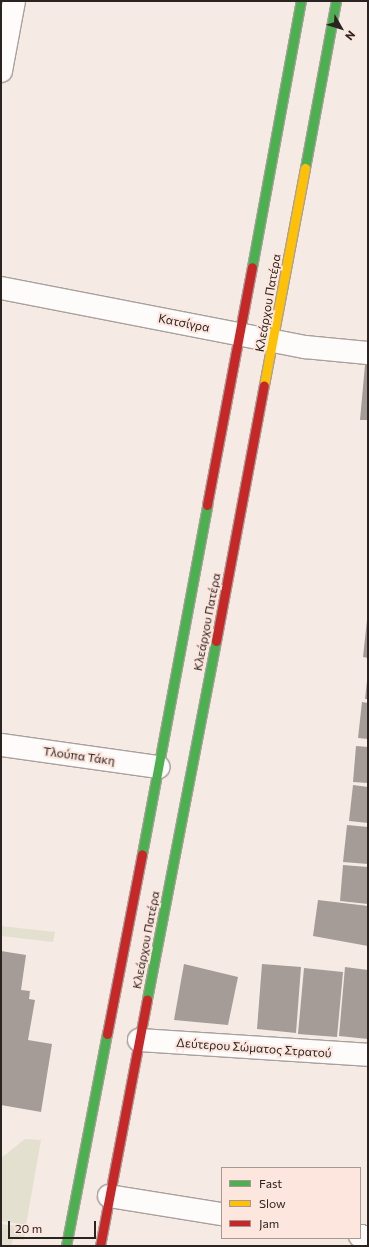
<!DOCTYPE html>
<html>
<head>
<meta charset="utf-8">
<style>
  body { margin:0 }
  #map { position:relative; width:369px; height:1247px; overflow:hidden; background:#f6eae5; font-family:Commissioner,sans-serif }
  div>[style] { position:absolute }
  [style*='--x'] { left:calc(var(--x)*1px); top:calc(var(--y)*1px); width:calc(var(--w)*1px); rotate:calc(var(--a)*1deg) }
  .green>* { inset:0; background:#e3e0cf }
  .building>* { inset:0; background:#a59c98 }
  .roads { filter:drop-shadow(1px 0 #a9a09c) drop-shadow(-1px 0 #a9a09c) drop-shadow(0 1px #a9a09c) drop-shadow(0 -1px #a9a09c) }
  .street>* { height:22px; margin:-11px; padding:0 11px; transform-origin:11px; border-radius:11px; background:#fefcfb }
  .fast>* { height:9px; margin:-4.5px; padding:0 4.5px; transform-origin:4.5px; border-radius:4.5px; background:#4caf50 }
  .slow>* { height:9px; margin:-4.5px; padding:0 4.5px; transform-origin:4.5px; border-radius:4.5px; background:#ffc107 }
  .jam>* { height:9px; margin:-4.5px; padding:0 4.5px; transform-origin:4.5px; border-radius:4.5px; background:#c62828 }
  span { translate:-50% -50%; white-space:nowrap; text-align:center; line-height:1.15; -webkit-text-stroke:4px #fde6de; paint-order:stroke }
  .street-label { font-size:12px; color:#2b2320 }
  .frame { position:absolute; inset:0; border:2px solid #2b2320; pointer-events:none }
  .legend { position:absolute; left:221px; top:1167px; width:140px; height:72px; box-sizing:border-box; background:#fde6de; border:1px solid #a99892; margin:0; padding:5px 7px; list-style:none; font-size:12px; color:#2b2320 }
  .legend li { display:flex; align-items:center; gap:8px; height:20px }
  .legend b { width:20px; border:1px solid #a99892 }
  .north { position:absolute; left:321px; top:8px; width:40px; height:40px; -webkit-text-stroke:3px #fde6de; paint-order:stroke; rotate:129deg; font-size:11px; font-weight:700; line-height:16px; text-align:center; color:#2b2320 }
  .north::after { content:''; display:block; margin:auto; width:14px; height:18px; background:#2b2320; clip-path:polygon(50% 0,100% 100%,50% 72%,0 100%) }
  .scale { position:absolute; left:8px; top:1221px; width:88px; height:18px; box-sizing:border-box; border:2px solid #2b2320; border-top:0; padding-left:5px; font-size:12px; line-height:14px; white-space:nowrap; color:#2b2320; -webkit-text-stroke:3px #fde6de; paint-order:stroke }
</style>
</head>
<body>
<div id="map">
  <div class="green">
    <div style="clip-path:polygon(1px 926px,55px 932px,53px 942px,1px 936px)"></div>
    <div style="clip-path:polygon(25px 1139px,41px 1140px,26px 1225px,1px 1221px,1px 1158px)"></div>
    <div style="clip-path:polygon(1px 1224px,25px 1227px,24px 1240px,13px 1239px,11px 1246px,1px 1246px)"></div>
  </div>
  <div class="building">
    <div style="clip-path:polygon(365px 365px,368px 365px,368px 420px,360px 420px)"></div>
    <div style="clip-path:polygon(367px 620px,368px 621px,368px 658px,363px 657px)"></div>
    <div style="clip-path:polygon(367px 681px,368px 681px,368px 699px,365px 699px)"></div>
    <div style="clip-path:polygon(362px 702px,368px 703px,368px 739px,358px 738px)"></div>
    <div style="clip-path:polygon(356px 746px,368px 747px,368px 783px,353px 782px)"></div>
    <div style="clip-path:polygon(353px 785px,368px 787px,368px 823px,349px 821px)"></div>
    <div style="clip-path:polygon(347px 825px,368px 827px,368px 864px,343px 862px)"></div>
    <div style="clip-path:polygon(343px 865px,368px 867px,368px 904px,340px 901px)"></div>
    <div style="clip-path:polygon(318px 900px,368px 906px,368px 946px,313px 936px)"></div>
    <div style="clip-path:polygon(1px 951px,26px 955px,21px 990px,30px 991px,29px 999px,35px 1000px,28px 1040px,52px 1044px,41px 1112px,1px 1105px)"></div>
    <div style="clip-path:polygon(184px 964px,238px 977px,228px 1025px,174px 1020px)"></div>
    <div style="clip-path:polygon(262px 964px,301px 967px,296px 1033px,257px 1029px)"></div>
    <div style="clip-path:polygon(345px 967px,368px 970px,368px 1039px,339px 1036px)"></div>
    <div style="clip-path:polygon(304px 968px,343px 972px,337px 1037px,298px 1034px)"></div>
  </div>
  <div class="roads">
    <div class="street">
      <div style="--x:1;--y:71;--w:71;--a:-79.5"></div>
      <div style="--x:1;--y:288;--w:310;--a:11"></div>
      <div style="--x:305;--y:347;--w:63;--a:5.4"></div>
      <div style="--x:1;--y:745;--w:159;--a:8"></div>
      <div style="--x:139;--y:1040;--w:229;--a:3.7"></div>
      <div style="--x:109;--y:1196;--w:114;--a:9.1"></div>
      <div style="--x:360;--y:1236;--w:8;--a:7"></div>
    </div>
    <div class="fast">
      <div style="--x:305;--y:168;--w:170;--a:-79.5"></div>
      <div style="--x:252;--y:267;--w:270;--a:-79.6"></div>
      <div style="--x:142;--y:854;--w:355;--a:-79.4"></div>
      <div style="--x:147;--y:999;--w:365;--a:-79.1"></div>
      <div style="--x:66;--y:1246;--w:216;--a:-79.1"></div>
    </div>
    <div class="slow">
      <div style="--x:264;--y:385;--w:221;--a:-79.3"></div>
    </div>
    <div class="jam">
      <div style="--x:207;--y:505;--w:242;--a:-79.3"></div>
      <div style="--x:216;--y:641;--w:260;--a:-79.4"></div>
      <div style="--x:107;--y:1034;--w:183;--a:-79"></div>
      <div style="--x:100;--y:1246;--w:251;--a:-79.2"></div>
    </div>
  </div>
  <div class="street-label">
    <span style="left:268px;top:303px;rotate:-80deg">Κλεάρχου Πατέρα</span>
    <span style="left:184px;top:323px;rotate:11deg">Κατσίγρα</span>
    <span style="left:207px;top:622px;rotate:-79deg">Κλεάρχου Πατέρα</span>
    <span style="left:79px;top:756px;rotate:8deg">Τλούπα Τάκη</span>
    <span style="left:146px;top:940px;rotate:-79deg">Κλεάρχου Πατέρα</span>
    <span style="left:254px;top:1048px;rotate:4deg">Δεύτερου Σώματος Στρατού</span>
  </div>
  <div class="frame"></div>
  <ul class="legend">
  <li><b style="height:5px;background:#4caf50"></b>Fast</li>
  <li><b style="height:5px;background:#ffc107"></b>Slow</li>
  <li><b style="height:5px;background:#c62828"></b>Jam</li>
  </ul>
  <div class="north">N</div>
  <div class="scale">20 m</div>
</div>
</body>
</html>
